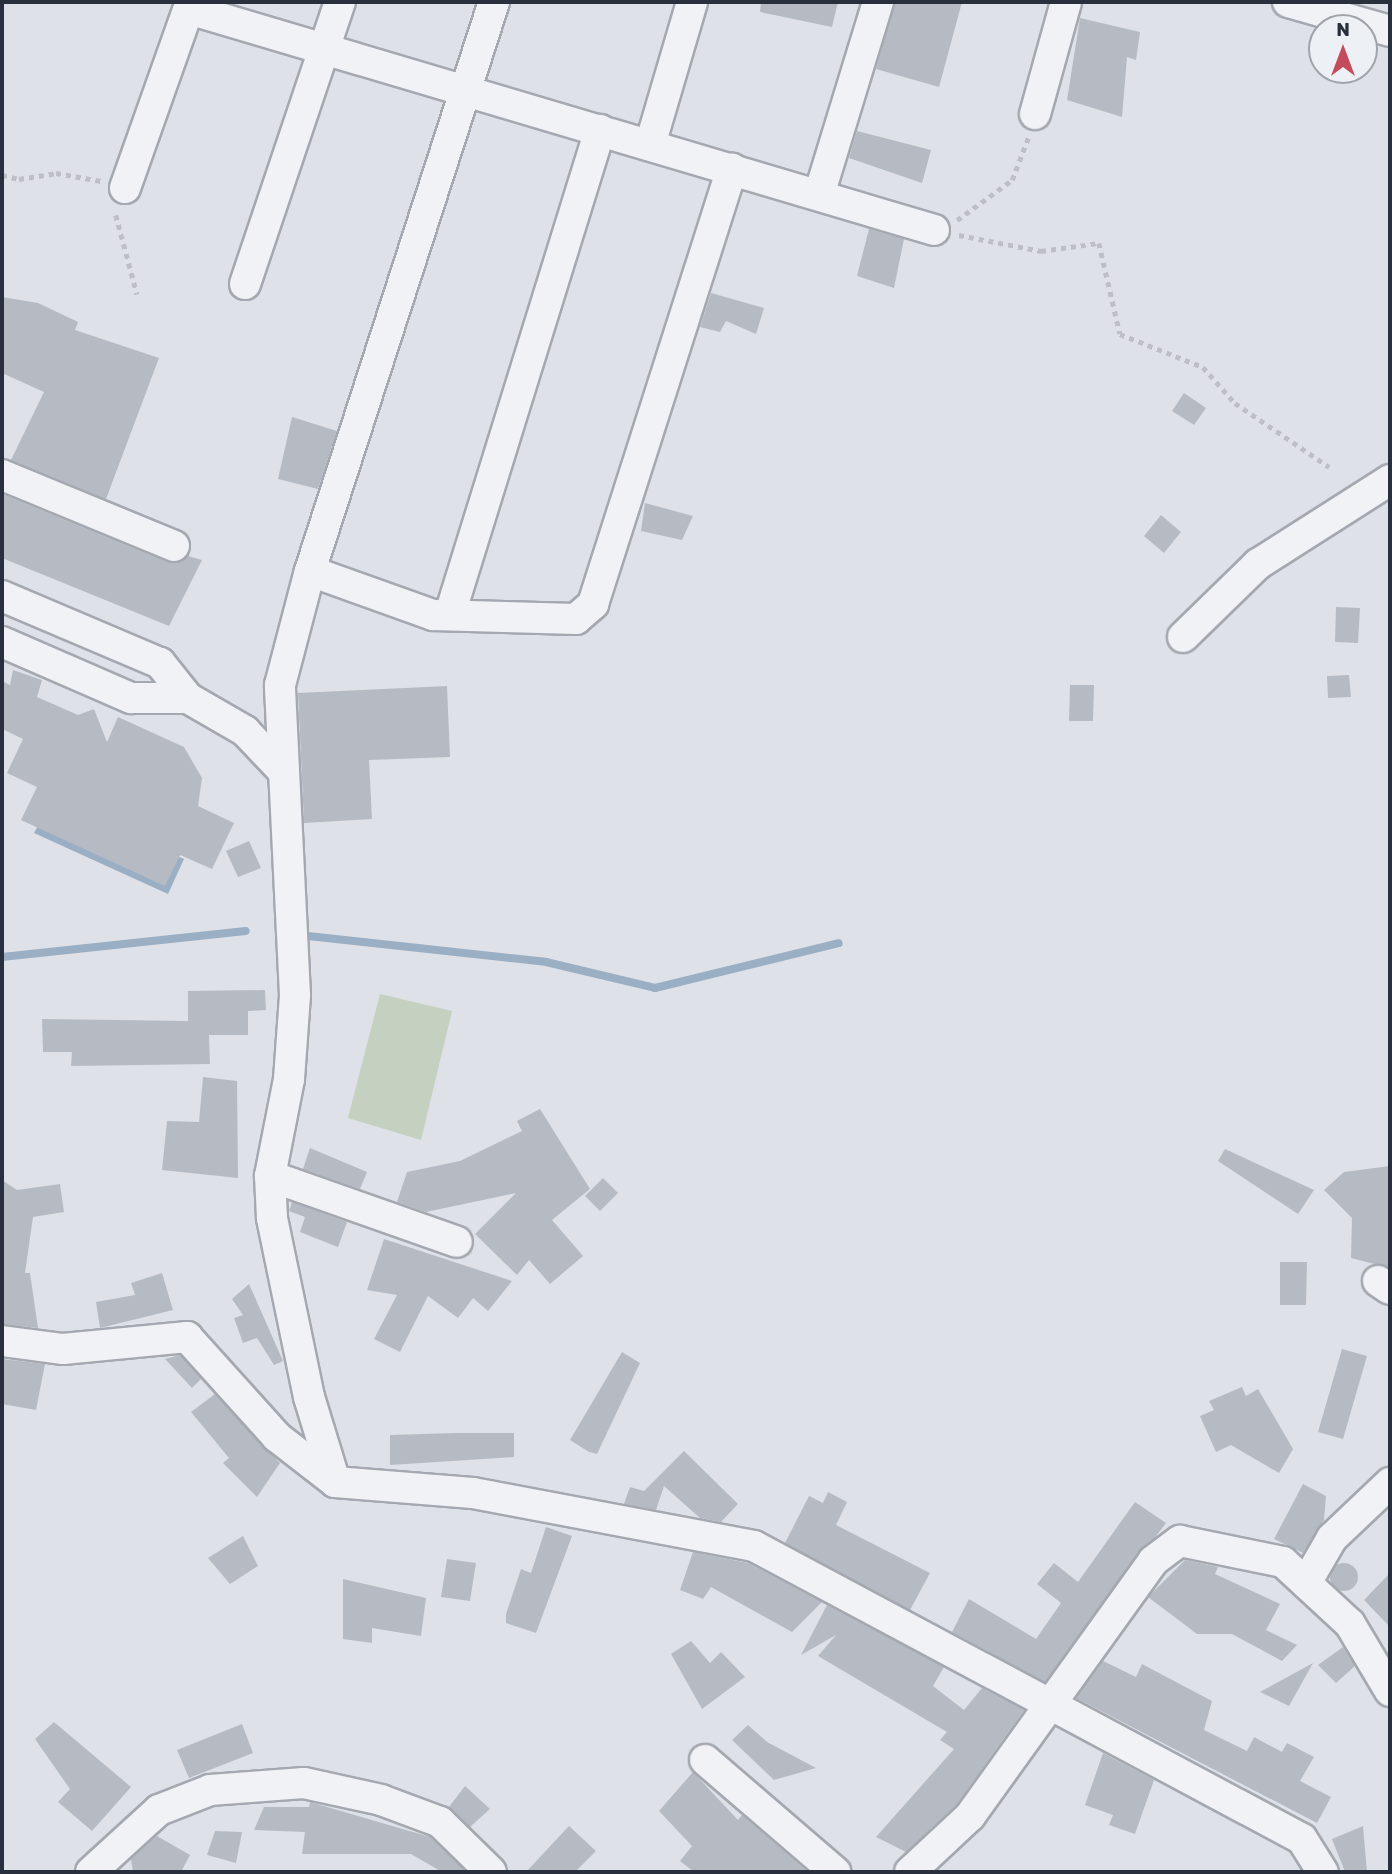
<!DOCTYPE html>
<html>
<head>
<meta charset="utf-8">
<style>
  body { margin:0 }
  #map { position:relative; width:1392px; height:1874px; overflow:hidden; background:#dee1e7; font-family:Rubik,sans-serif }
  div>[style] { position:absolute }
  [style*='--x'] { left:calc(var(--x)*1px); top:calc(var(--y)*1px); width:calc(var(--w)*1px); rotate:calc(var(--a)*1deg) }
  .green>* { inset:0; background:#c4d0c0 }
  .water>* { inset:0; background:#9bafc4 }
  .stream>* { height:8px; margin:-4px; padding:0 4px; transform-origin:4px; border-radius:4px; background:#9bafc4 }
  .building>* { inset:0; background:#b6bbc3 }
  .round { border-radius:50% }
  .path>* { height:4.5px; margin-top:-2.25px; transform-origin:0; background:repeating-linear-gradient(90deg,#bdbfc5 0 5px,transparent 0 10px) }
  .roads { filter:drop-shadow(2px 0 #a4a8b0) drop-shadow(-2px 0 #a4a8b0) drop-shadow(0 2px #a4a8b0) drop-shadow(0 -2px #a4a8b0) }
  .street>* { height:30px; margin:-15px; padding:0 15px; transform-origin:15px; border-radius:15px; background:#f1f2f5 }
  span { translate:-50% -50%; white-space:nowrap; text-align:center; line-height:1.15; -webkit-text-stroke:5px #edf0f4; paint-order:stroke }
  .frame { position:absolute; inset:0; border:4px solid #292f3c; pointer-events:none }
  .north { position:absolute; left:1308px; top:14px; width:70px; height:70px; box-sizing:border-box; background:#edf0f4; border:2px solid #9fa3aa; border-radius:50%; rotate:0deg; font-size:19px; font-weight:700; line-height:28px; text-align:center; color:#292f3c }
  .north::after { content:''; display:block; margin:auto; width:24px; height:32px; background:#c44b5c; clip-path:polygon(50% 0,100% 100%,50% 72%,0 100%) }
</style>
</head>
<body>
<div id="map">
  <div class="green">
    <div style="clip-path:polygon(380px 994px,452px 1011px,421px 1140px,348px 1118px)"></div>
  </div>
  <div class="water">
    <div style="clip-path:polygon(52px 800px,184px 859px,168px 894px,34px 833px)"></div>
  </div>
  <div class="stream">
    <div style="--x:299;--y:935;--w:248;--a:6.2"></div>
    <div style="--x:546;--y:962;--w:112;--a:13.4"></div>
    <div style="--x:655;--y:988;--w:189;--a:-13.7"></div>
    <div style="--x:2;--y:957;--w:245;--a:-6.1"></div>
  </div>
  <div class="building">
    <div style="clip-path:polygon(761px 2px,838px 2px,832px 27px,760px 12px)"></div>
    <div style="clip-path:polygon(895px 2px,962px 2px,939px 87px,876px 69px)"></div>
    <div style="clip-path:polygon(1080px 18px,1140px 32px,1136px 60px,1127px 57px,1122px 117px,1067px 100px)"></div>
    <div style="clip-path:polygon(857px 131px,931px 150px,922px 183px,849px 158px)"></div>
    <div style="clip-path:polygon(869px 229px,904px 239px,894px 288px,857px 276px)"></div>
    <div style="clip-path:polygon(711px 293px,764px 308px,756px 334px,726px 321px,720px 332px,700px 327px)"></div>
    <div style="clip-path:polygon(2px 297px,38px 303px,78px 322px,75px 330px,159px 358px,106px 499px,11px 460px,44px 392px,2px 373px)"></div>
    <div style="clip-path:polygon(1184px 393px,1206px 408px,1194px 425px,1172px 411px)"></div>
    <div style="clip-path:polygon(292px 417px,337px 431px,318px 489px,278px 479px)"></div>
    <div style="clip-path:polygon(2px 494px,167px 562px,188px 556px,202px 560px,169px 626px,2px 558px)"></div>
    <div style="clip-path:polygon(645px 503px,693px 516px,682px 540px,641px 531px)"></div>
    <div style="clip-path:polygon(1161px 515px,1181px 532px,1164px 553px,1144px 536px)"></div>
    <div style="clip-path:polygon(1336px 607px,1360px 608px,1358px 643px,1335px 642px)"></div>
    <div style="clip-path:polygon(13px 670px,42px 680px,37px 697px,78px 715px,94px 709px,107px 742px,118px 717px,184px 747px,202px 778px,198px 806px,234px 823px,212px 869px,180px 855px,165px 886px,21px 820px,37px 787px,7px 773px,23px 739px,2px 729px,2px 681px,10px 685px)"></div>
    <div style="clip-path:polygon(1349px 675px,1351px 697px,1328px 698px,1327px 676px)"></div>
    <div style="clip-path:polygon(1070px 685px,1094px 685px,1093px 721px,1069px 721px)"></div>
    <div style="clip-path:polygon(447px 686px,450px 757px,369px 760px,372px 819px,304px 823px,298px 693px)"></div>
    <div style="clip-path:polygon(249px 841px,261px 868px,238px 877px,226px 851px)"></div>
    <div style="clip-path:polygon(265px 990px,266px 1010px,248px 1011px,248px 1035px,209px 1035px,210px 1064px,71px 1066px,72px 1052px,43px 1052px,42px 1019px,188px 1021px,188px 991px)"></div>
    <div style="clip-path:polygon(203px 1077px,237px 1081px,238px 1178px,162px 1170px,167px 1121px,199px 1122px)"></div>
    <div style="clip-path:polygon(540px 1109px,590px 1189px,552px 1220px,583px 1256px,550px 1284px,529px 1260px,517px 1275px,475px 1234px,516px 1193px,426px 1212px,397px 1202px,407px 1172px,460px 1161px,522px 1131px,517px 1121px)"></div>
    <div style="clip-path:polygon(310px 1148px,367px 1172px,360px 1189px,303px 1169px)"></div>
    <div style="clip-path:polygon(1225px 1149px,1314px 1190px,1298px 1214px,1218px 1161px)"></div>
    <div style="clip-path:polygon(1390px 1166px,1390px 1268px,1351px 1258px,1352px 1218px,1324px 1190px,1344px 1172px)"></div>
    <div style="clip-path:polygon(603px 1178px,618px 1193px,600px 1211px,585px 1196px)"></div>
    <div style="clip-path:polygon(2px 1180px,17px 1190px,60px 1184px,64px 1212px,33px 1217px,25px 1273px,30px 1273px,38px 1328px,2px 1324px)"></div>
    <div style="clip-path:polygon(292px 1202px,347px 1222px,338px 1247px,300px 1232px,305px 1217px,289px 1211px)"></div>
    <div style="clip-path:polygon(384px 1239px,512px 1281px,488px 1311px,473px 1298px,458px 1318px,428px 1296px,400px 1352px,374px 1339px,397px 1295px,367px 1290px)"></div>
    <div style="clip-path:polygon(1280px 1262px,1307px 1262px,1306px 1305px,1280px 1305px)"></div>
    <div style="clip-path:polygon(162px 1273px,173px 1310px,100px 1328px,96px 1302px,135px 1295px,131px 1283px)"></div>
    <div style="clip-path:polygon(249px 1284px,283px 1361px,274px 1365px,257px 1338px,243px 1343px,234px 1318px,243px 1315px,232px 1299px)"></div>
    <div style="clip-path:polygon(1342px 1349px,1367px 1356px,1343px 1439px,1318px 1432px)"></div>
    <div style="clip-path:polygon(622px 1352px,640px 1363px,597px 1454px,589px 1452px,570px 1440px)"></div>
    <div style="clip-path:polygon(180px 1355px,201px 1379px,192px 1388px,165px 1359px)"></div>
    <div style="clip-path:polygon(2px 1359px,45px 1364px,36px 1410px,2px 1404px)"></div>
    <div style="clip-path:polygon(1242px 1387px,1246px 1396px,1258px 1389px,1293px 1449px,1279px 1473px,1231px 1445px,1216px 1452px,1200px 1416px,1214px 1410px,1209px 1401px)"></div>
    <div style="clip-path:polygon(215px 1394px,280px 1463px,257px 1497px,223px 1463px,229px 1458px,191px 1412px)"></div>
    <div style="clip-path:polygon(456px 1433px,514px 1433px,514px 1457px,390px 1465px,390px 1435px)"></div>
    <div style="clip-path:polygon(684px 1451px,738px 1504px,721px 1522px,700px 1518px,664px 1486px,656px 1510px,624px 1504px,630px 1487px,644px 1491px)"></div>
    <div style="clip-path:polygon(1303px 1484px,1326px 1496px,1324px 1520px,1303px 1553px,1274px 1539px)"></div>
    <div style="clip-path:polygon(828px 1492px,847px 1502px,836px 1525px,930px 1573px,910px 1610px,785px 1543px,809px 1496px,823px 1503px)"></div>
    <div style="clip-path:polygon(1135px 1502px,1166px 1523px,1045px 1682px,952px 1632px,969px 1599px,1036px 1639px,1061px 1603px,1037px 1584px,1054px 1563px,1078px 1582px)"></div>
    <div style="clip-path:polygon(546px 1527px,572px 1536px,536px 1633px,506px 1623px,506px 1614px,521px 1569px,531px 1573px)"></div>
    <div style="clip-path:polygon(243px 1536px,258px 1566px,230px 1584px,208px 1558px)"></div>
    <div style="clip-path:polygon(693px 1552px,748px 1563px,822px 1602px,792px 1632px,711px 1587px,703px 1599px,680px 1590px)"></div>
    <div style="clip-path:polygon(447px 1559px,476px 1563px,470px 1601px,441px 1597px)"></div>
    <div style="clip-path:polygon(1185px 1560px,1218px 1567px,1215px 1574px,1280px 1604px,1266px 1630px,1297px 1645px,1282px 1661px,1232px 1634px,1197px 1634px,1148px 1597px)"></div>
    <div class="round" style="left:1330px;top:1563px;width:28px;height:28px"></div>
    <div style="clip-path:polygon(1390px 1573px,1390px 1627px,1364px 1600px)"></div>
    <div style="clip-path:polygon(343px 1579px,426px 1598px,421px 1636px,372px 1628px,372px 1643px,343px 1639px)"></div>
    <div style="clip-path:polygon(827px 1605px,944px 1667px,933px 1686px,964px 1710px,982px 1688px,1024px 1710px,957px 1804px,906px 1852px,876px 1837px,954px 1749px,940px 1740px,947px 1732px,818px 1656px,836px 1635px,801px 1655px)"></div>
    <div style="clip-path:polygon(691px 1641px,710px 1663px,721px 1652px,745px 1677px,702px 1709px,671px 1654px)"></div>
    <div style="clip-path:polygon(1343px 1647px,1355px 1666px,1336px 1683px,1318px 1665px)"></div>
    <div style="clip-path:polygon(1103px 1661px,1136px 1677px,1142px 1664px,1212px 1701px,1204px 1730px,1247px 1751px,1254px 1737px,1282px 1752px,1287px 1743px,1314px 1757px,1300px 1781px,1331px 1797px,1317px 1823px,1076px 1698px)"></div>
    <div style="clip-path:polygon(1313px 1663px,1289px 1706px,1260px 1692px)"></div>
    <div style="clip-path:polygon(54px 1722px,131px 1787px,92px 1831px,58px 1802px,70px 1789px,35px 1739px)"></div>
    <div style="clip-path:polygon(242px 1724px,253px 1753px,189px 1778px,177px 1750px)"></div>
    <div style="clip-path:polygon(748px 1725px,767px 1742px,816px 1768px,774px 1780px,732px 1740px)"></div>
    <div style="clip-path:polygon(1103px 1753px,1154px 1780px,1135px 1834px,1109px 1825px,1113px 1815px,1085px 1805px)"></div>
    <div style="clip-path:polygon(693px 1772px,738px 1820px,742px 1815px,808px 1872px,694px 1872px,680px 1861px,692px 1846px,659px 1811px)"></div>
    <div style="clip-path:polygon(465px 1786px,490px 1809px,470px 1827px,449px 1807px)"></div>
    <div style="clip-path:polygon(310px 1802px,430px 1837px,466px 1872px,442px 1872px,411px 1854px,302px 1854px,305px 1832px,254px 1830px,264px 1807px,309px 1807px)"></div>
    <div style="clip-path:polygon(569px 1826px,596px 1851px,575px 1872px,526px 1872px)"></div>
    <div style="clip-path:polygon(1363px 1826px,1367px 1872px,1345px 1872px,1332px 1839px)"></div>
    <div style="clip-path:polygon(215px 1831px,242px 1832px,236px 1863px,207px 1855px)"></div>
    <div style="clip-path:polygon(157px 1836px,190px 1855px,181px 1872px,133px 1872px,131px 1859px)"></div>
  </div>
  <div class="path">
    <div style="--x:2;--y:175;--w:17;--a:13"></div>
    <div style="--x:19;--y:179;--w:37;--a:-9"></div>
    <div style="--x:56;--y:173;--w:46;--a:10.1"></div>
    <div style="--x:116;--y:215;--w:82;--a:75.1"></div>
    <div style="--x:957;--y:220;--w:68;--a:-36"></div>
    <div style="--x:1012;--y:180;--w:45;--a:-69.1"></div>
    <div style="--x:959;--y:235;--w:84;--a:11"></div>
    <div style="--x:1041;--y:251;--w:59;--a:-7.9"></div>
    <div style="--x:1099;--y:243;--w:93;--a:77"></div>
    <div style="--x:1120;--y:334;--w:89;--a:21.7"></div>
    <div style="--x:1203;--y:367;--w:48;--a:48.4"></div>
    <div style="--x:1235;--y:403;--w:114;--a:34.2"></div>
  </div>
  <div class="roads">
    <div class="street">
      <div style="--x:1288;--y:2;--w:106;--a:15.9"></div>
      <div style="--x:189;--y:9;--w:777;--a:16.52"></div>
      <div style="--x:1035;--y:114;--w:116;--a:-74.5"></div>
      <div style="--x:650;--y:145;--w:149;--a:-73.6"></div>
      <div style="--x:125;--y:188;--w:197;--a:-70.5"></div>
      <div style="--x:819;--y:195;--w:202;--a:-73"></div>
      <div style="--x:245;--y:284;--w:298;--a:-71.4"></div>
      <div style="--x:2;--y:475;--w:186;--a:22.4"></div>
      <div style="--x:310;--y:571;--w:131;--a:19.7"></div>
      <div style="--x:433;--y:615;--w:143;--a:1.6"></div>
      <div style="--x:576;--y:619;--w:23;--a:-41"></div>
      <div style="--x:593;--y:604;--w:457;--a:-72.3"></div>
      <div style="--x:2;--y:596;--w:172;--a:23"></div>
      <div style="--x:160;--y:663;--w:45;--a:51.3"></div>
      <div style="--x:188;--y:698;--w:66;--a:30.1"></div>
      <div style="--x:245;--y:731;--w:52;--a:46.5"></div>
      <div style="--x:450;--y:614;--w:507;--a:-72.78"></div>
      <div style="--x:1183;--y:637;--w:105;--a:-44.2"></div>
      <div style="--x:1258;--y:564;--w:156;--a:-32.5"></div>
      <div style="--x:2;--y:642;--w:141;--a:23.5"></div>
      <div style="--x:131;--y:698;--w:57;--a:0"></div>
      <div style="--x:270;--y:1176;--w:198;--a:19.4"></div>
      <div style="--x:1378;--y:1281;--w:14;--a:34"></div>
      <div style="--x:2;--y:1341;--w:62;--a:7.5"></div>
      <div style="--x:63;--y:1349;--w:125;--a:-5.5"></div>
      <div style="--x:187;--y:1337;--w:135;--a:48"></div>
      <div style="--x:277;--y:1437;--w:73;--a:37.8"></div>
      <div style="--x:335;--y:1482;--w:138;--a:4.6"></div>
      <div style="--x:473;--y:1493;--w:286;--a:10.7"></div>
      <div style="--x:754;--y:1546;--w:621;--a:28.13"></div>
      <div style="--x:1302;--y:1839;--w:39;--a:58"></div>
      <div style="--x:335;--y:1482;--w:89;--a:-107"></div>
      <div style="--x:309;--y:1397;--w:183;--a:-101.7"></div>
      <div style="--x:272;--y:1218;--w:42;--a:-92.7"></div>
      <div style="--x:270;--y:1176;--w:99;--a:-78.9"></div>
      <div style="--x:289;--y:1079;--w:84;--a:-85.9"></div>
      <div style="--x:295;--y:995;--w:310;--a:-92.8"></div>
      <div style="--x:280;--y:685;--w:118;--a:-75.3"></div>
      <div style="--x:310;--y:571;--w:598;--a:-72.08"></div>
      <div style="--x:1306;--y:1583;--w:52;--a:-60"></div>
      <div style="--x:1332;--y:1538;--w:80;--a:-43.5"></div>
      <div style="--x:705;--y:1760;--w:172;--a:40.7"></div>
      <div style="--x:91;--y:1872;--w:92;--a:-42.4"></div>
      <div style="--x:159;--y:1810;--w:55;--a:-21.4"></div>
      <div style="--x:210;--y:1790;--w:94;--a:-4.3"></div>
      <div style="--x:304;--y:1783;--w:79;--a:12.4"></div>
      <div style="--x:381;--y:1800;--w:63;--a:20.4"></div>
      <div style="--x:440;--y:1822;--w:71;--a:44.4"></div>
      <div style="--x:910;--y:1872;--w:82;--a:-43"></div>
      <div style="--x:970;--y:1816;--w:314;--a:-54.3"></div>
      <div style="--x:1153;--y:1561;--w:34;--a:-37"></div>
      <div style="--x:1180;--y:1541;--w:105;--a:11.5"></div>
      <div style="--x:1283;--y:1562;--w:91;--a:42.8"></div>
      <div style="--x:1350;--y:1624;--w:78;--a:59.2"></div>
    </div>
  </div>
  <div class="frame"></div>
  <div class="north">N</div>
</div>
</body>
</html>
